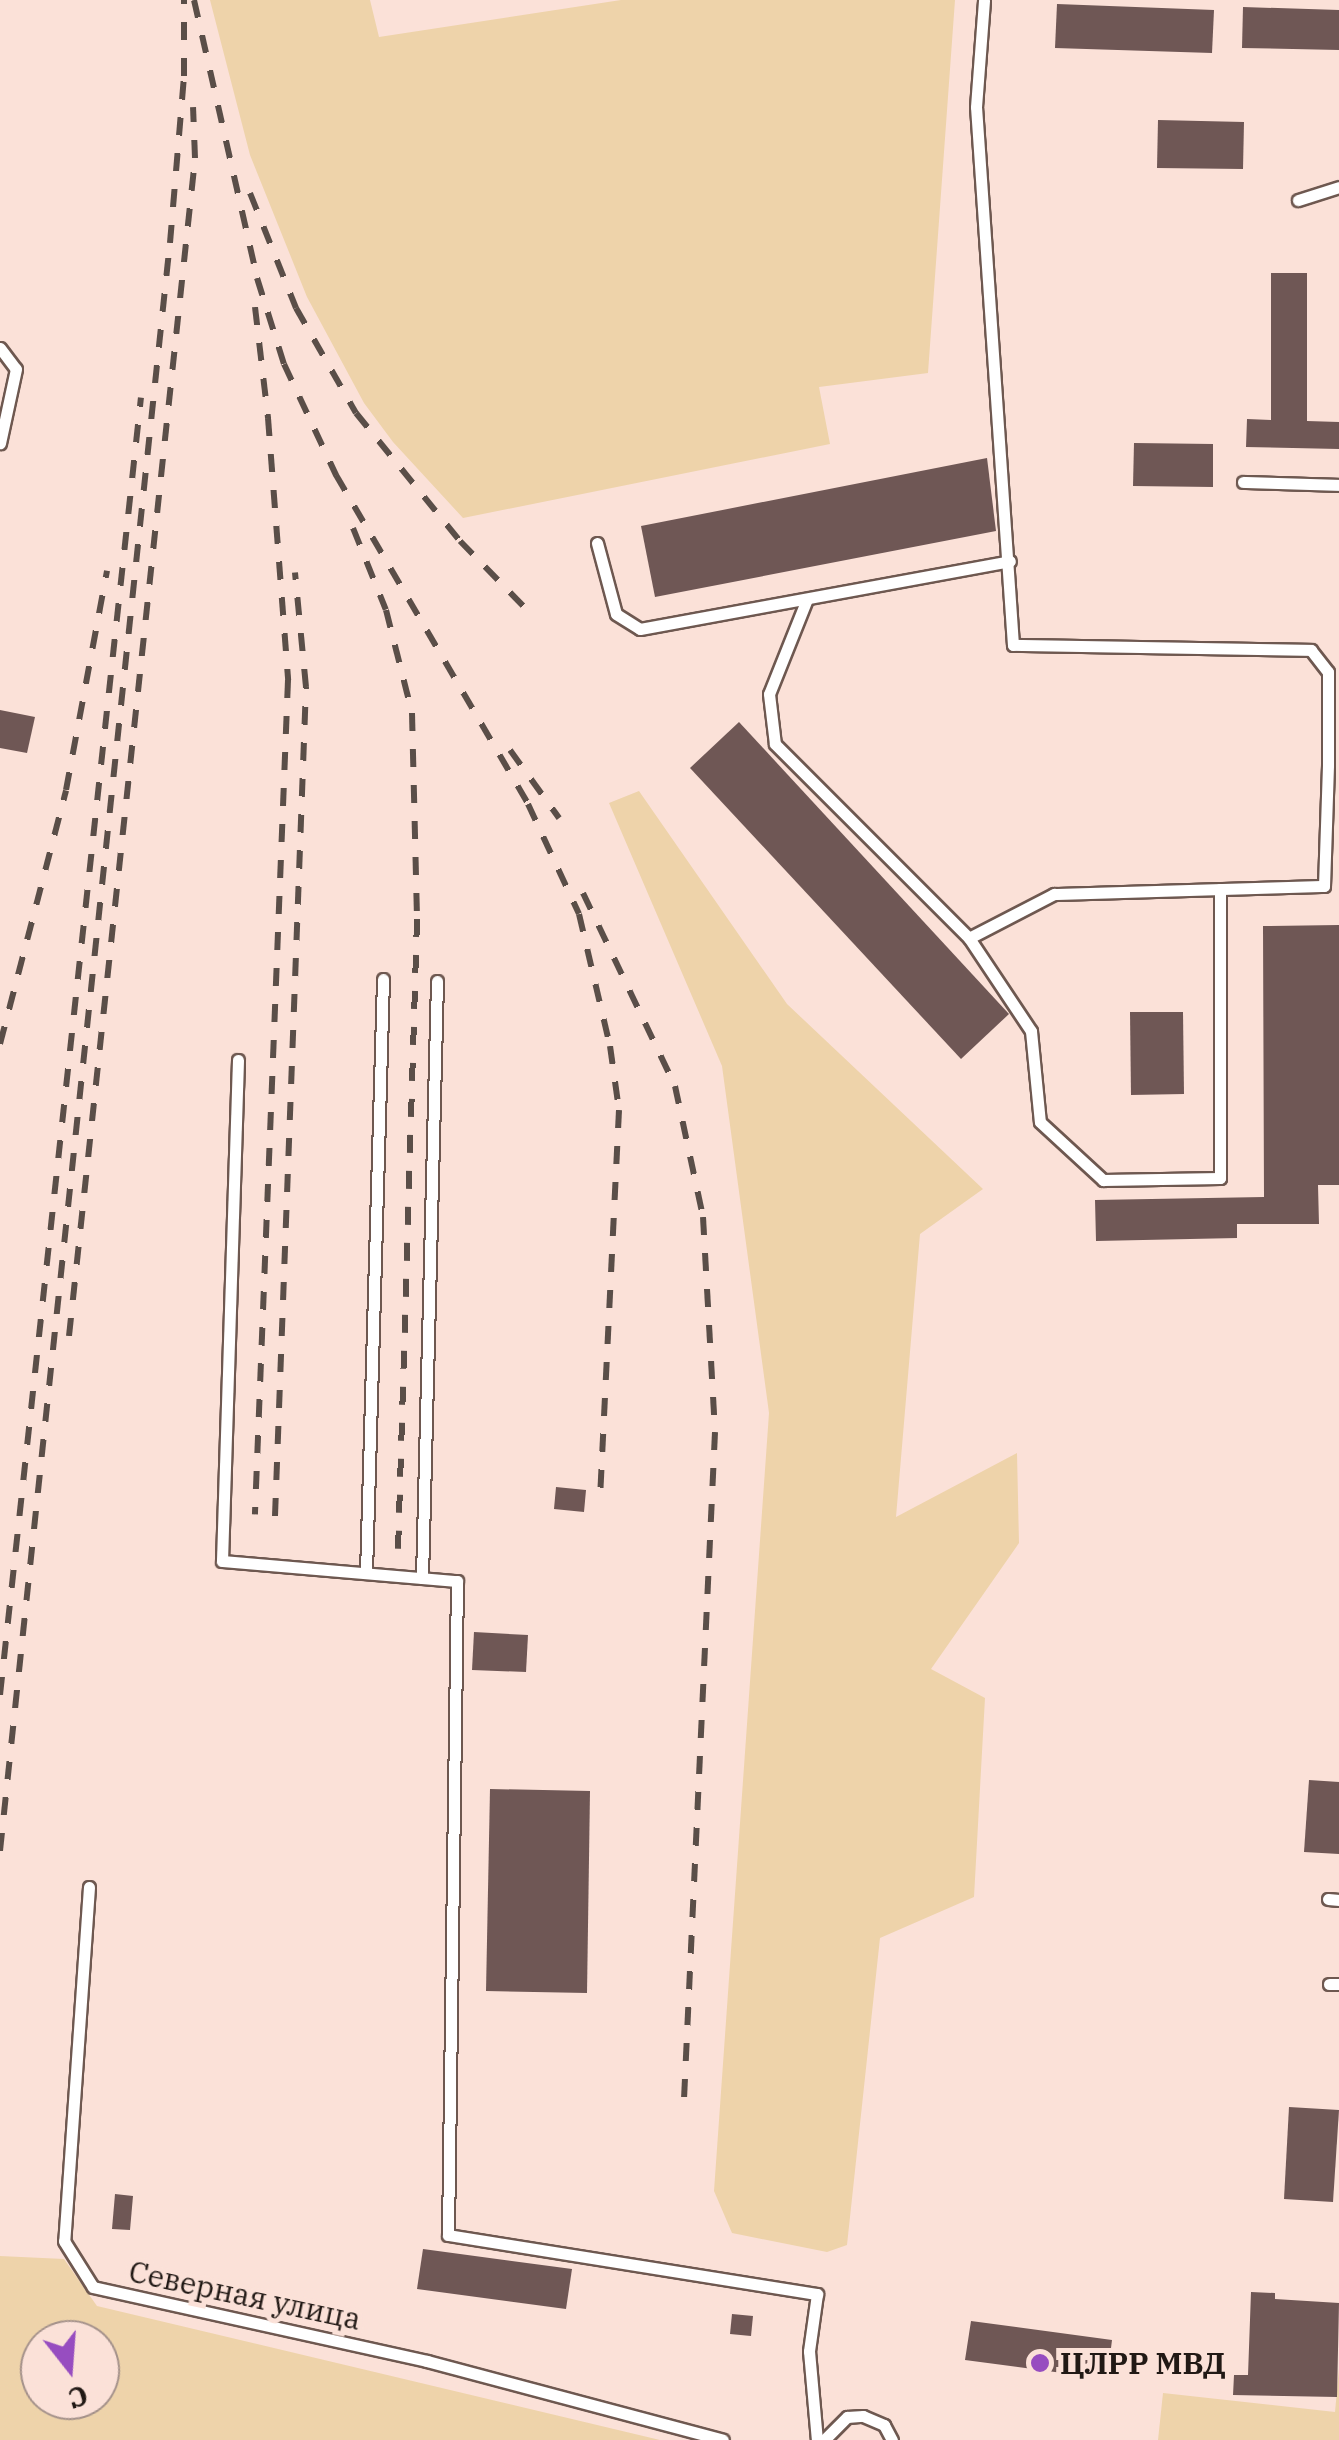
<!DOCTYPE html>
<html>
<head>
<meta charset="utf-8">
<style>
  body { margin:0 }
  #map { position:relative; width:1339px; height:2440px; overflow:hidden; background:#fbe1d8; font-family:"IBM Plex Serif",serif }
  div>[style] { position:absolute }
  [style*='--x'] { left:calc(var(--x)*1px); top:calc(var(--y)*1px); width:calc(var(--w)*1px); rotate:calc(var(--a)*1deg) }
  .green>* { inset:0; background:#eed3aa }
  .building>* { inset:0; background:#6f5755 }
  .roads { filter:drop-shadow(2px 0 #6e5850) drop-shadow(-2px 0 #6e5850) drop-shadow(0 2px #6e5850) drop-shadow(0 -2px #6e5850) }
  .lane>* { height:11px; margin:-5.5px; padding:0 5.5px; transform-origin:5.5px; border-radius:5.5px; background:#fff }
  .rail>* { height:6px; margin-top:-3px; transform-origin:0; background:repeating-linear-gradient(90deg,#5a4e48 0 18px,transparent 0 36px) }
  .dots>* { width:28px; height:28px; translate:-50% -50%; box-sizing:border-box; border:5px solid #fbe1d8; border-radius:50% }
  span { translate:-50% -50%; white-space:nowrap; text-align:center; line-height:1.15; -webkit-text-stroke:10px #fbe1d8; paint-order:stroke }
  .street-label { font-size:30px; color:#211915 }
  .poi-label { font-size:30px; color:#211915; font-weight:700 }
  .left { translate:0 -50%; text-align:left }
  .north { position:absolute; left:20px; top:2320px; width:100px; height:100px; box-sizing:border-box; background:#fbe1d8; border:2px solid #a4918a; border-radius:50%; rotate:163deg; font-size:28px; font-weight:700; line-height:40px; text-align:center; color:#211915 }
  .north::after { content:''; display:block; margin:auto; width:35px; height:45px; background:#974dc0; clip-path:polygon(50% 0,100% 100%,50% 72%,0 100%) }
</style>
</head>
<body>
<div id="map">
  <div class="green">
    <div style="clip-path:polygon(210px 0,370px 0,379px 37px,621px 0,955px 0,928px 373px,819px 387px,830px 444px,463px 518px,393px 442px,364px 403px,307px 297px,250px 155px)"></div>
    <div style="clip-path:polygon(639px 791px,787px 1004px,983px 1189px,920px 1234px,896px 1517px,1017px 1453px,1019px 1543px,931px 1669px,985px 1698px,974px 1897px,880px 1938px,847px 2245px,827px 2252px,732px 2233px,714px 2191px,769px 1413px,722px 1066px,609px 803px)"></div>
    <div style="clip-path:polygon(evenodd,0 2256px,64px 2259px,97px 2306px,660px 2440px,0 2440px,0 2256px,40px 2340px,100px 2340px,100px 2400px,40px 2400px,40px 2340px)"></div>
    <div style="clip-path:polygon(1339px 2368px,1339px 2440px,1158px 2440px,1163px 2393px,1335px 2412px)"></div>
  </div>
  <div class="building">
    <div style="clip-path:polygon(1057px 4px,1214px 10px,1212px 53px,1055px 48px)"></div>
    <div style="clip-path:polygon(1243px 7px,1339px 10px,1339px 50px,1242px 48px)"></div>
    <div style="clip-path:polygon(1158px 120px,1244px 122px,1243px 169px,1157px 168px)"></div>
    <div style="clip-path:polygon(1271px 273px,1307px 273px,1307px 421px,1339px 422px,1339px 449px,1246px 447px,1247px 419px,1271px 420px)"></div>
    <div style="clip-path:polygon(1134px 443px,1213px 444px,1213px 487px,1133px 486px)"></div>
    <div style="clip-path:polygon(987px 458px,996px 531px,655px 597px,641px 526px)"></div>
    <div style="clip-path:polygon(0 710px,35px 717px,27px 753px,0 748px)"></div>
    <div style="clip-path:polygon(739px 722px,1009px 1014px,961px 1059px,690px 768px)"></div>
    <div style="clip-path:polygon(1339px 925px,1339px 1185px,1318px 1185px,1319px 1224px,1237px 1224px,1237px 1238px,1096px 1241px,1095px 1200px,1264px 1197px,1263px 926px)"></div>
    <div style="clip-path:polygon(1130px 1012px,1183px 1012px,1184px 1094px,1131px 1095px)"></div>
    <div style="clip-path:polygon(556px 1487px,586px 1490px,584px 1512px,554px 1509px)"></div>
    <div style="clip-path:polygon(474px 1632px,528px 1635px,526px 1672px,472px 1670px)"></div>
    <div style="clip-path:polygon(1309px 1780px,1339px 1782px,1339px 1854px,1304px 1852px)"></div>
    <div style="clip-path:polygon(490px 1789px,590px 1791px,587px 1993px,486px 1991px)"></div>
    <div style="clip-path:polygon(1289px 2107px,1339px 2110px,1333px 2202px,1284px 2199px)"></div>
    <div style="clip-path:polygon(115px 2194px,133px 2196px,130px 2230px,112px 2229px)"></div>
    <div style="clip-path:polygon(423px 2249px,572px 2269px,566px 2309px,417px 2289px)"></div>
    <div style="clip-path:polygon(1251px 2292px,1275px 2293px,1275px 2299px,1339px 2303px,1337px 2397px,1233px 2395px,1234px 2375px,1248px 2375px)"></div>
    <div style="clip-path:polygon(732px 2314px,753px 2316px,751px 2336px,730px 2334px)"></div>
    <div style="clip-path:polygon(971px 2321px,1112px 2340px,1107px 2379px,965px 2360px)"></div>
  </div>
  <div class="roads">
    <div class="lane">
      <div style="--x:1298;--y:200;--w:43;--a:-17.6"></div>
      <div style="--x:0;--y:348;--w:26;--a:53"></div>
      <div style="--x:16;--y:369;--w:76;--a:102.2"></div>
      <div style="--x:1243;--y:482;--w:96;--a:1.8"></div>
      <div style="--x:597;--y:543;--w:73;--a:75"></div>
      <div style="--x:616;--y:614;--w:28;--a:32"></div>
      <div style="--x:640;--y:629;--w:376;--a:-10.4"></div>
      <div style="--x:807;--y:599;--w:102;--a:111.8"></div>
      <div style="--x:769;--y:694;--w:50;--a:83.2"></div>
      <div style="--x:775;--y:744;--w:274;--a:45"></div>
      <div style="--x:969;--y:938;--w:112;--a:56.3"></div>
      <div style="--x:1031;--y:1031;--w:91;--a:84.4"></div>
      <div style="--x:1040;--y:1122;--w:86;--a:42.6"></div>
      <div style="--x:1103;--y:1180;--w:117;--a:-1"></div>
      <div style="--x:1220;--y:1178;--w:289;--a:-90"></div>
      <div style="--x:969;--y:938;--w:96;--a:-27.4"></div>
      <div style="--x:1054;--y:894;--w:270;--a:-1.7"></div>
      <div style="--x:1324;--y:886;--w:121;--a:-88.1"></div>
      <div style="--x:1328;--y:765;--w:93;--a:-90"></div>
      <div style="--x:1328;--y:672;--w:28;--a:-128"></div>
      <div style="--x:1311;--y:650;--w:298;--a:-179"></div>
      <div style="--x:1013;--y:645;--w:539;--a:-93.93"></div>
      <div style="--x:976;--y:107;--w:107;--a:-85.7"></div>
      <div style="--x:238;--y:1060;--w:501;--a:91.83"></div>
      <div style="--x:222;--y:1561;--w:236;--a:4.9"></div>
      <div style="--x:457;--y:1581;--w:654;--a:90.79"></div>
      <div style="--x:448;--y:2235;--w:374;--a:9.1"></div>
      <div style="--x:817;--y:2294;--w:58;--a:98"></div>
      <div style="--x:809;--y:2351;--w:89;--a:84.9"></div>
      <div style="--x:366;--y:1573;--w:594;--a:-88.36"></div>
      <div style="--x:422;--y:1578;--w:597;--a:-88.56"></div>
      <div style="--x:89;--y:1887;--w:355;--a:94"></div>
      <div style="--x:64;--y:2241;--w:54;--a:57.8"></div>
      <div style="--x:93;--y:2287;--w:342;--a:12.5"></div>
      <div style="--x:427;--y:2361;--w:306;--a:14.9"></div>
      <div style="--x:1328;--y:1899;--w:11;--a:5"></div>
      <div style="--x:1329;--y:1984;--w:10;--a:0"></div>
      <div style="--x:824;--y:2440;--w:33;--a:-45"></div>
      <div style="--x:847;--y:2417;--w:16;--a:-4"></div>
      <div style="--x:863;--y:2416;--w:23;--a:23"></div>
      <div style="--x:884;--y:2425;--w:17;--a:62"></div>
    </div>
  </div>
  <div class="rail">
    <div style="--x:194;--y:0;--w:285;--a:77.2"></div>
    <div style="--x:257;--y:278;--w:90;--a:72.6"></div>
    <div style="--x:284;--y:364;--w:123;--a:64.9"></div>
    <div style="--x:336;--y:475;--w:381;--a:59.7"></div>
    <div style="--x:528;--y:804;--w:121;--a:65.1"></div>
    <div style="--x:579;--y:914;--w:136;--a:76.8"></div>
    <div style="--x:610;--y:1046;--w:65;--a:82"></div>
    <div style="--x:619;--y:1110;--w:392;--a:92.8"></div>
    <div style="--x:250;--y:193;--w:124;--a:68.2"></div>
    <div style="--x:296;--y:308;--w:121;--a:60.3"></div>
    <div style="--x:356;--y:413;--w:165;--a:50.9"></div>
    <div style="--x:460;--y:541;--w:107;--a:45.8"></div>
    <div style="--x:255;--y:307;--w:112;--a:83.3"></div>
    <div style="--x:268;--y:418;--w:263;--a:85.6"></div>
    <div style="--x:288;--y:680;--w:835;--a:92.27"></div>
    <div style="--x:353;--y:528;--w:88;--a:68.1"></div>
    <div style="--x:386;--y:610;--w:106;--a:75.8"></div>
    <div style="--x:412;--y:713;--w:206;--a:88.6"></div>
    <div style="--x:417;--y:919;--w:634;--a:91.72"></div>
    <div style="--x:510;--y:750;--w:84;--a:54.2"></div>
    <div style="--x:583;--y:893;--w:214;--a:64.5"></div>
    <div style="--x:675;--y:1086;--w:134;--a:77.9"></div>
    <div style="--x:703;--y:1217;--w:215;--a:86.8"></div>
    <div style="--x:715;--y:1432;--w:667;--a:92.66"></div>
    <div style="--x:0;--y:1044;--w:262;--a:-75.4"></div>
    <div style="--x:66;--y:790;--w:223;--a:-79.4"></div>
    <div style="--x:69;--y:1336;--w:1185;--a:-83.89"></div>
    <div style="--x:195;--y:158;--w:51;--a:-92.2"></div>
    <div style="--x:275;--y:1516;--w:830;--a:-87.86"></div>
    <div style="--x:306;--y:687;--w:115;--a:-95.5"></div>
    <div style="--x:0;--y:1695;--w:1305;--a:-83.8"></div>
    <div style="--x:0;--y:1851;--w:1617;--a:-83.97"></div>
    <div style="--x:170;--y:243;--w:168;--a:-85.2"></div>
    <div style="--x:184;--y:76;--w:76;--a:-90"></div>
  </div>
  <div class="dots">
    <div style="left:1040px;top:2363px;background:#974dc0"></div>
  </div>
  <div class="street-label">
    <span style="left:245px;top:2295px;rotate:12deg">Северная улица</span>
  </div>
  <div class="poi-label">
    <span class="left" style="left:1060px;top:2363px">ЦЛРР МВД</span>
  </div>
  <div class="north">С</div>
</div>
</body>
</html>
